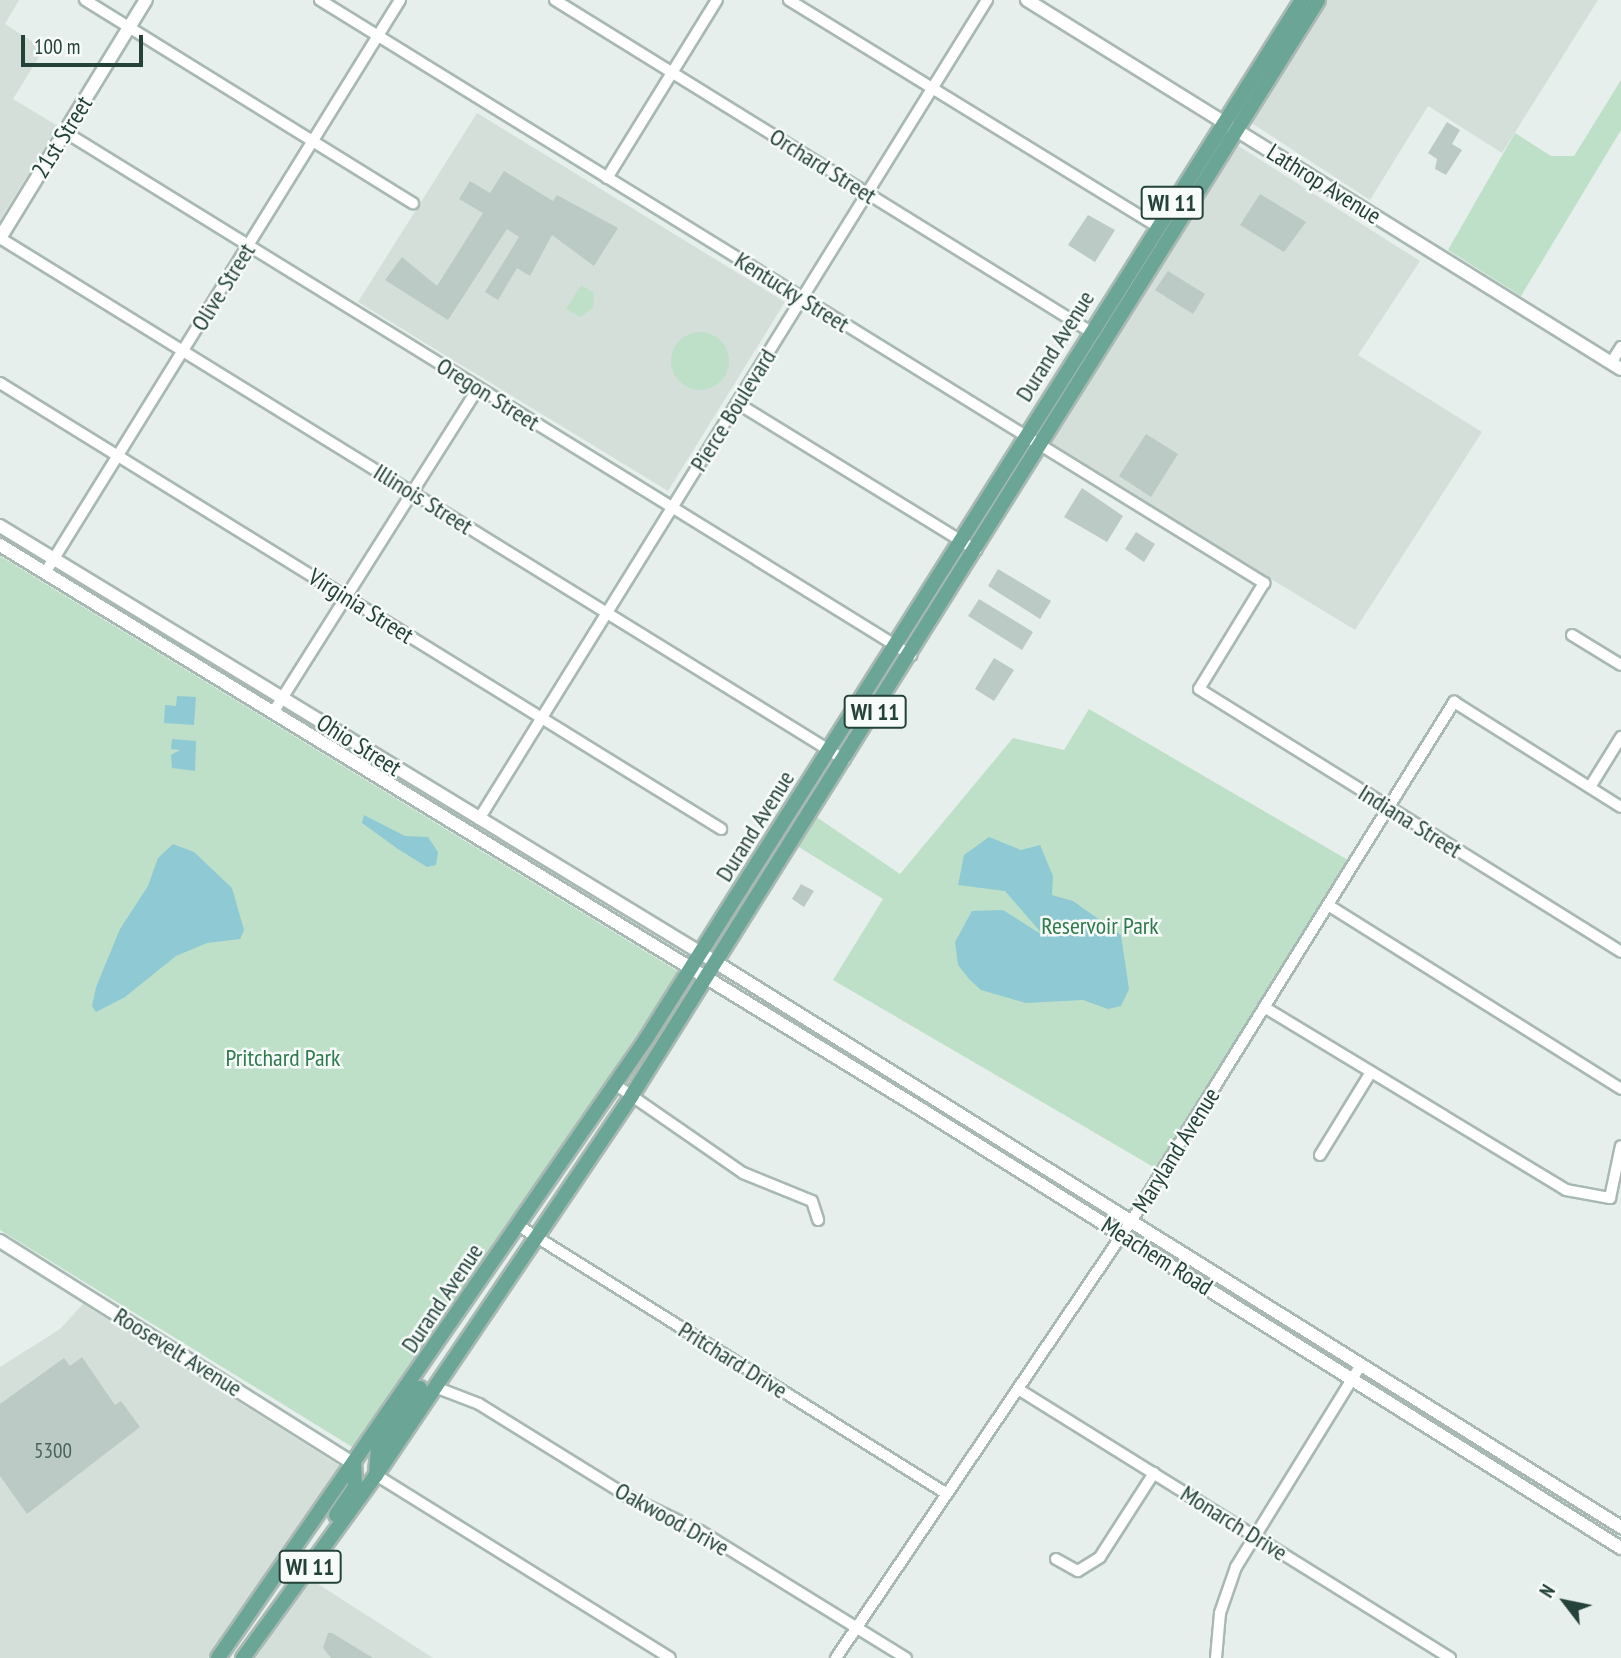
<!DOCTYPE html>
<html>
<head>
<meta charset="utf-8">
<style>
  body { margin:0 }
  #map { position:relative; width:1621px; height:1658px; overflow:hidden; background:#e6efeb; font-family:"PT Sans Narrow",sans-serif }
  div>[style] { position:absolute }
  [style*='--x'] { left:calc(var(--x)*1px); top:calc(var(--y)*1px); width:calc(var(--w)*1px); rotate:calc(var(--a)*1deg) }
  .built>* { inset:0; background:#d4dfda }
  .green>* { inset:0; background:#bfe0c8 }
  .round { border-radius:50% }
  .water>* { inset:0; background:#8ec9d4 }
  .building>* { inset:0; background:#bbcac4 }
  .roads { filter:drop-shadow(2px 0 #a8b8b2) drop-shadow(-2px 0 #a8b8b2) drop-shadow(0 2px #a8b8b2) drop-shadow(0 -2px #a8b8b2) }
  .street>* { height:10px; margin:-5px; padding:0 5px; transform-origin:5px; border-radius:5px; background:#fff }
  .secondary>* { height:12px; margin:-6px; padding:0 6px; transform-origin:6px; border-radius:6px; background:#fff }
  .primary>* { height:14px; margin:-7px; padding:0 7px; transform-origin:7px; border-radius:7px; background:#6aa596 }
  span { translate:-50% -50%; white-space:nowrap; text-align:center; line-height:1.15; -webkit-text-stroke:5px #f7fbf9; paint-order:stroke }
  .number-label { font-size:21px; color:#4a645c }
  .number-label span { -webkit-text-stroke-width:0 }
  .shield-label span { padding:2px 5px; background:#f7fbf9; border:2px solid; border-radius:5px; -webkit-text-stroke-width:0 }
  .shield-label { font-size:23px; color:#24423a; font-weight:700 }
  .street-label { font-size:24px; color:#24423a }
  .park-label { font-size:24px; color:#2d7a4b }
  .north { position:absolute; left:1530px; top:1567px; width:70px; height:70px; -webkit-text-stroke:5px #f7fbf9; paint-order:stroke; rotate:302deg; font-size:19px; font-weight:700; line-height:28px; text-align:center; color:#24423a }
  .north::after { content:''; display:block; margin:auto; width:24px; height:32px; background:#24423a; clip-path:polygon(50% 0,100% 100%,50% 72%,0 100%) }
  .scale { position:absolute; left:21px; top:35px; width:122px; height:32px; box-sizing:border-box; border:4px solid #24423a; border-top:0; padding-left:9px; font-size:21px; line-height:24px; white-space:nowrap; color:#24423a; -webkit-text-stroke:5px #f7fbf9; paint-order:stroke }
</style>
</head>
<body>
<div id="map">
  <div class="built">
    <div style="clip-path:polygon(0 0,19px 0,5px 24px,44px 49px,13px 99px,58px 126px,0 220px)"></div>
    <div style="clip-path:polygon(1325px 0,1598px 0,1502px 153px,1428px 106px,1370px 200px,1250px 122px)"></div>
    <div style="clip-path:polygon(477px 113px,785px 302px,668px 491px,358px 302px)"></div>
    <div style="clip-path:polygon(1237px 145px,1420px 261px,1358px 355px,1482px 432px,1355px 630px,1051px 445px)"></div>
    <div style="clip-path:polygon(83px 1304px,343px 1468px,208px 1658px,0 1658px,0 1367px,60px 1329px)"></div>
    <div style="clip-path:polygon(312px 1580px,433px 1658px,255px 1658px)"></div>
  </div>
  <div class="green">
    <div style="clip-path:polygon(1621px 80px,1621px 130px,1521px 296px,1448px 250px,1515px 133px,1551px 156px,1574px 156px)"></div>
    <div style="clip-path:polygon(581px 285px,594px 293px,593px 308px,580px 317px,566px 309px)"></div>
    <div class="round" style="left:671px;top:332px;width:58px;height:58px"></div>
    <div style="clip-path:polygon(0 556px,679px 972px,357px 1450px,0 1230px)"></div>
    <div style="clip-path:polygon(1089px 709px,1353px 863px,1162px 1172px,833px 980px,883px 899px,797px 846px,815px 816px,900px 874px,1013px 738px,1064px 750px)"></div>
  </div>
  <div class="water">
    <div style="clip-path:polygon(177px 696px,196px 697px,194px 725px,164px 723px,165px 705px,176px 706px)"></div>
    <div style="clip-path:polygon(172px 739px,196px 741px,195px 771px,172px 768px,171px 755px,180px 750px,171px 749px)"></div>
    <div style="clip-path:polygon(364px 815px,405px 836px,428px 837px,438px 852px,436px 865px,427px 867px,398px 849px,362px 823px)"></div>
    <div style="clip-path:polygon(989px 837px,1021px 850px,1040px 845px,1053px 876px,1052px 895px,1073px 901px,1121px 935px,1129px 989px,1121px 1006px,1108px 1009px,1083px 1000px,1026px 1003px,981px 990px,969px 979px,958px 965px,955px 942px,972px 911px,1003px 910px,1044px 936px,1005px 891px,958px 885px,964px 855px)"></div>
    <div style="clip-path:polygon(173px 844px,194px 852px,232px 888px,244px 930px,240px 939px,207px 943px,176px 956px,125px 997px,96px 1012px,92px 1006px,96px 987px,120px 929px,148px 886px,158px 858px)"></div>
  </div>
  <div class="building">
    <div style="clip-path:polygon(1447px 122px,1460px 130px,1452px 144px,1462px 150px,1446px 175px,1435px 169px,1437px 159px,1428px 153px)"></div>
    <div style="clip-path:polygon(504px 171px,553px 201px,557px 195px,618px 228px,594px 266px,552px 235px,530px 276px,517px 268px,498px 300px,485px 292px,519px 237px,507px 229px,448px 320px,385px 280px,402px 257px,437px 286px,483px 213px,459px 199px,470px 181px,490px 193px)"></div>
    <div style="clip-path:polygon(1260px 194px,1306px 222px,1284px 252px,1240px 225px)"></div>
    <div style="clip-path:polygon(1088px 215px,1115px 230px,1095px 262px,1068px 245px)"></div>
    <div style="clip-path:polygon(1168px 271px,1205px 294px,1193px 314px,1155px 290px)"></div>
    <div style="clip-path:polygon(1146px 434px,1178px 454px,1151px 497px,1119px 476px)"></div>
    <div style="clip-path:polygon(1082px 488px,1123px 516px,1107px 542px,1064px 517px)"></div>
    <div style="clip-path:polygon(1136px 532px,1155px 544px,1144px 562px,1125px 549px)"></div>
    <div style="clip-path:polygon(998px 569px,1051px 601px,1040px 619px,988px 586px)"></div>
    <div style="clip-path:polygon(979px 599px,1033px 632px,1022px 650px,968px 616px)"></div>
    <div style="clip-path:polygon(994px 658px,1014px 670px,994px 701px,975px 689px)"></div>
    <div style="clip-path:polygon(801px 884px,814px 891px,804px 907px,792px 899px)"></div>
    <div style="clip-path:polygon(82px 1357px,115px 1405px,121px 1401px,140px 1427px,27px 1514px,0 1476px,0 1404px,64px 1358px,70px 1366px)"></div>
    <div style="clip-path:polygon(328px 1633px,332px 1633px,373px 1658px,331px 1658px,323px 1648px)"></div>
  </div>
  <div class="roads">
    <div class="street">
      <div style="--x:85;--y:0;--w:386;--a:31.8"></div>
      <div style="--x:320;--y:0;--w:1110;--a:31.7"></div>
      <div style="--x:1264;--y:583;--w:124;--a:121.5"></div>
      <div style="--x:1199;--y:689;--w:497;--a:31.9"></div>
      <div style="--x:555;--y:0;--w:630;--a:31.77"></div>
      <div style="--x:789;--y:0;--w:431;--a:31.6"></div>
      <div style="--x:65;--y:132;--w:995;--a:31.72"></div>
      <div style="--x:607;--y:178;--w:209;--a:-58.3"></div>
      <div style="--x:0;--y:238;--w:993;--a:31.71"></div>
      <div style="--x:1611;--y:363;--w:19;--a:-58"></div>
      <div style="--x:0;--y:383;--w:848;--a:31.74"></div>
      <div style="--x:737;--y:403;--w:281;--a:31.6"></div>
      <div style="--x:45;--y:573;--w:674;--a:-58.22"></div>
      <div style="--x:1572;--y:635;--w:57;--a:31.5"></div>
      <div style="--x:274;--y:711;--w:382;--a:-57.7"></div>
      <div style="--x:1590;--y:787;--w:59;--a:-58.2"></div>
      <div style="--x:479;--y:819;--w:964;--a:-58.19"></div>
      <div style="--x:1328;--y:905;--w:346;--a:32.1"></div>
      <div style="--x:1264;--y:1007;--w:353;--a:31.2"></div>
      <div style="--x:1566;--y:1190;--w:45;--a:10.3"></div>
      <div style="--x:1610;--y:1198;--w:53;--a:-78.1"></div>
      <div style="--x:616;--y:1085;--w:155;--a:34.7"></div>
      <div style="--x:743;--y:1173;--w:74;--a:22.1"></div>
      <div style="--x:812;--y:1201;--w:20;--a:72"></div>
      <div style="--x:1320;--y:1155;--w:97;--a:-58.4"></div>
      <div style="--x:519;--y:1226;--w:505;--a:32.05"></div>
      <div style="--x:435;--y:1387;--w:47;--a:21.1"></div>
      <div style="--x:479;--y:1404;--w:176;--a:31.8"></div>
      <div style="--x:629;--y:1497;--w:79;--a:25.6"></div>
      <div style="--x:700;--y:1531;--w:242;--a:31.7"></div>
      <div style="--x:1018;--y:1389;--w:509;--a:31.91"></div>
      <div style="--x:376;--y:1475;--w:346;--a:31.9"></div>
      <div style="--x:1056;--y:1559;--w:25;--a:29"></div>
      <div style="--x:1078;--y:1571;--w:26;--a:-32"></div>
      <div style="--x:1100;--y:1557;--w:100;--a:-57.3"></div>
      <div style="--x:836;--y:1658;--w:525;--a:-55.95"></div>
      <div style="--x:1130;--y:1223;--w:614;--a:-58.12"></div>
      <div style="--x:1454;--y:702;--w:197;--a:32.2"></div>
      <div style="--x:1216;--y:1658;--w:45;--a:-84.9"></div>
      <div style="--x:1220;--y:1613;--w:49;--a:-70.8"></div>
      <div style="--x:1236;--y:1567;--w:238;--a:-58.3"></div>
    </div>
    <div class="secondary">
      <div style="--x:1027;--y:0;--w:699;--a:31.85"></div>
      <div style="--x:0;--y:238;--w:279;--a:-58.5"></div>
      <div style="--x:0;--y:526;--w:840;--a:31.36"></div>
      <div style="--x:717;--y:963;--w:1066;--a:31.96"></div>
      <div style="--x:0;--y:545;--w:1084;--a:31.49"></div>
      <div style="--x:924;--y:1111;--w:823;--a:32.09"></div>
      <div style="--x:0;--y:1241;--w:418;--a:32.2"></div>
    </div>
    <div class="primary">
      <div style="--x:376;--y:1475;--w:26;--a:-86"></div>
      <div style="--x:378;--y:1449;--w:74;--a:-55.5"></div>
      <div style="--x:336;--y:1515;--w:34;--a:-56"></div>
      <div style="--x:355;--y:1487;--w:23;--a:-92"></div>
      <div style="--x:218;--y:1658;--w:753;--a:-55.34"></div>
      <div style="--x:646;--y:1039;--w:1229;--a:-57.73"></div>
      <div style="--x:243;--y:1658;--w:226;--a:-54"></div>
      <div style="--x:376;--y:1475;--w:458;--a:-56"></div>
      <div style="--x:632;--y:1095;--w:1292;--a:-57.93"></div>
    </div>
  </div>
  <div class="number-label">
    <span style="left:53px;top:1451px">5300</span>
  </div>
  <div class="shield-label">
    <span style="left:1172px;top:203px">WI 11</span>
    <span style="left:875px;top:712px">WI 11</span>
    <span style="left:310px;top:1567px">WI 11</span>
  </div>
  <div class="street-label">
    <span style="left:62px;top:137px;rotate:-58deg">21st Street</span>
    <span style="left:823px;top:166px;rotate:32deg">Orchard Street</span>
    <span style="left:1324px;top:184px;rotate:32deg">Lathrop Avenue</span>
    <span style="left:223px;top:287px;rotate:-58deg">Olive Street</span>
    <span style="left:792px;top:292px;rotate:32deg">Kentucky Street</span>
    <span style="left:1055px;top:346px;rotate:-58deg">Durand Avenue</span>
    <span style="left:488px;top:394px;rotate:32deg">Oregon Street</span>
    <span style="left:733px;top:410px;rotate:-58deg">Pierce Boulevard</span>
    <span style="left:423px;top:499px;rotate:32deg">Illinois Street</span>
    <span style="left:361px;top:606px;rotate:32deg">Virginia Street</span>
    <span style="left:359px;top:745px;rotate:32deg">Ohio Street</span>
    <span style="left:1410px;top:821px;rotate:32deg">Indiana Street</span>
    <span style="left:755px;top:826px;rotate:-58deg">Durand Avenue</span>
    <span style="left:1176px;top:1150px;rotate:-58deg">Maryland Avenue</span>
    <span style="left:1157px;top:1256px;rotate:32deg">Meachem Road</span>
    <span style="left:442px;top:1298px;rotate:-56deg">Durand Avenue</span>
    <span style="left:178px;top:1352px;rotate:32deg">Roosevelt Avenue</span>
    <span style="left:733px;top:1360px;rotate:32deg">Pritchard Drive</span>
    <span style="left:672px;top:1519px;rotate:29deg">Oakwood Drive</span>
    <span style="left:1234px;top:1523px;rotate:32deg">Monarch Drive</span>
  </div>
  <div class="park-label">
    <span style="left:1100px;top:926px">Reservoir Park</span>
    <span style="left:283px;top:1058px">Pritchard Park</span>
  </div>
  <div class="north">N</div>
  <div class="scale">100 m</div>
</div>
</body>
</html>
